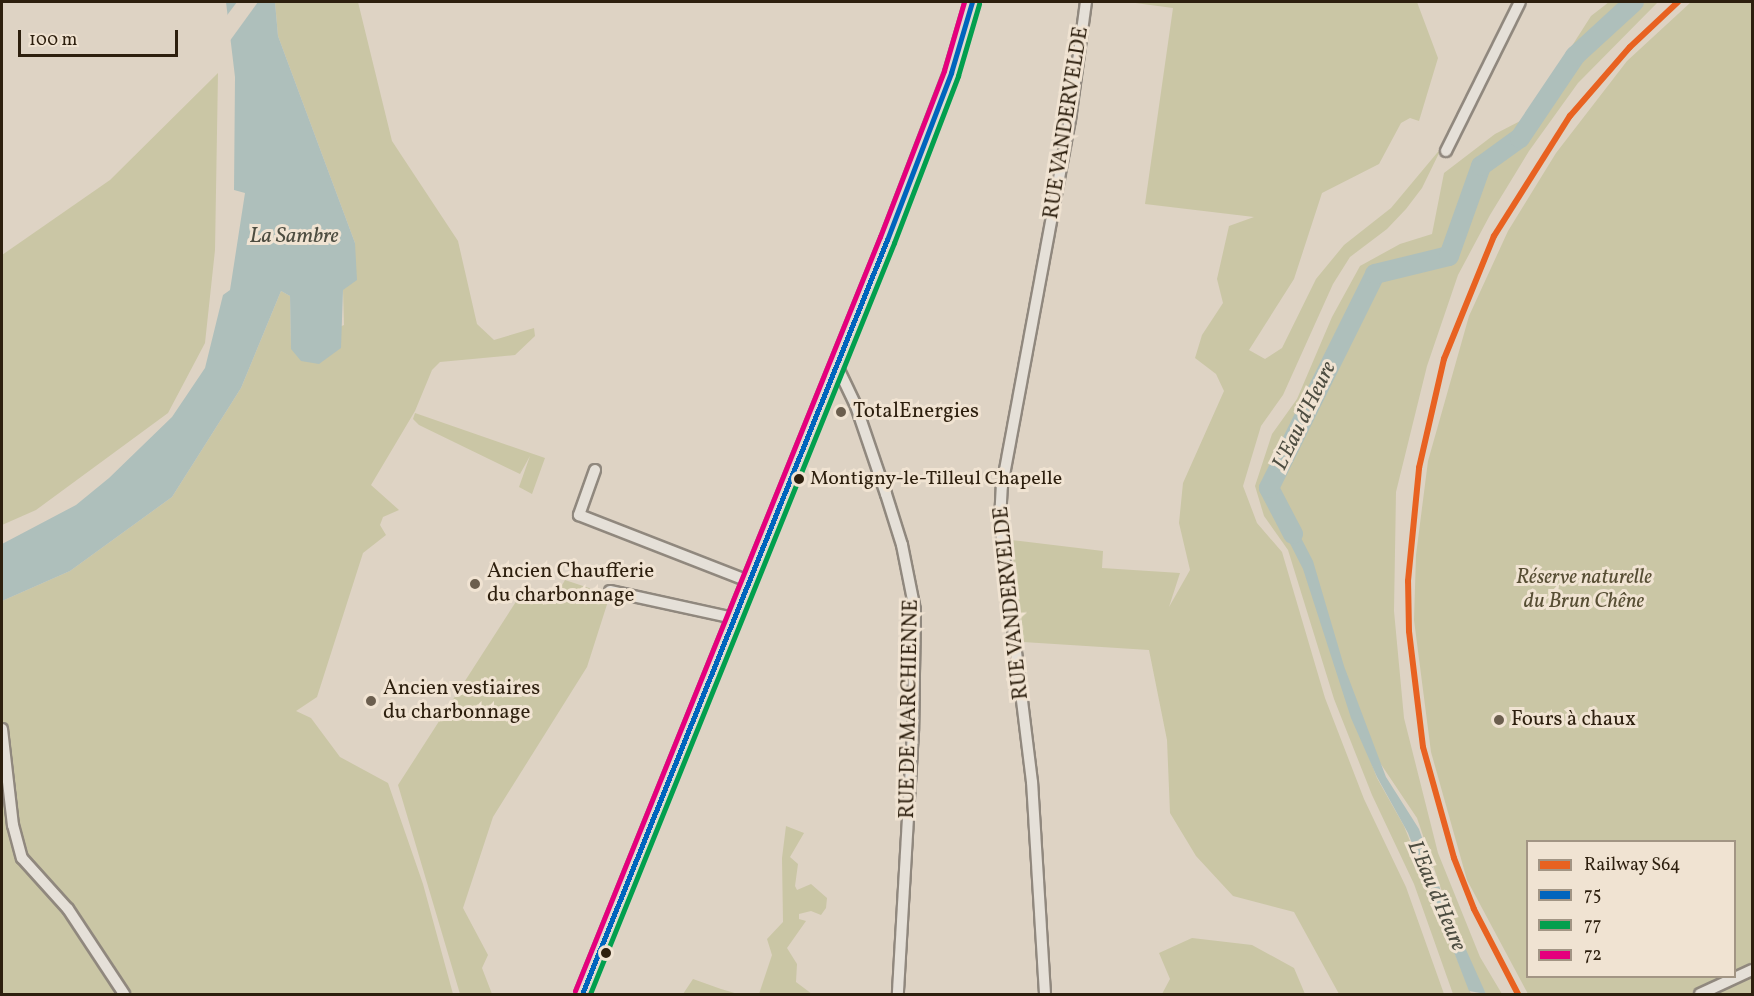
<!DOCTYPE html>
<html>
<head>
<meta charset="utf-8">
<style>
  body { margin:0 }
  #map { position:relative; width:1754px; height:996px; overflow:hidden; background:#ded3c4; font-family:Vollkorn,serif }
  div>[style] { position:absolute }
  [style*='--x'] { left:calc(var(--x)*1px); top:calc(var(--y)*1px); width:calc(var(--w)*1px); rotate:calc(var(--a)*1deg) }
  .green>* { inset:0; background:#cac6a5 }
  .water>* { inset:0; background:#aebfbb }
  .pier>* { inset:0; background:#ded3c4 }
  .river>* { height:20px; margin:-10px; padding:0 10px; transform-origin:10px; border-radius:10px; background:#aebfbb }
  .roads { filter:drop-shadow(2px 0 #90887e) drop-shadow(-2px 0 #90887e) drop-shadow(0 2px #90887e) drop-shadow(0 -2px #90887e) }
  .minor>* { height:10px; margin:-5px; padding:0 5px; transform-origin:5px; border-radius:5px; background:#e5e0d8 }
  .major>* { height:14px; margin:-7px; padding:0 7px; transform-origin:7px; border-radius:7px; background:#e1dad2 }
  .bus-1>* { height:4.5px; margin:-2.25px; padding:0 2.25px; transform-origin:2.25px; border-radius:2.25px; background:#0065bd }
  .bus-2>* { height:4.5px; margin:-2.25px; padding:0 2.25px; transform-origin:2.25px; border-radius:2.25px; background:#029f4e }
  .bus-3>* { height:4.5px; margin:-2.25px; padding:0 2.25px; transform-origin:2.25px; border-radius:2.25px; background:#e5007d }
  .rail-1>* { height:6px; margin:-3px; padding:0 3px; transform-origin:3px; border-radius:3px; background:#e86221 }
  .dots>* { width:16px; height:16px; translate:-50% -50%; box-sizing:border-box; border:3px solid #f0e3d2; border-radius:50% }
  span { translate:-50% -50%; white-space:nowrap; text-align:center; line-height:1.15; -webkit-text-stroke:6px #f0e3d2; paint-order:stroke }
  .bus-label { font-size:20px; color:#2d1f0e }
  .left { translate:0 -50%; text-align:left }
  .street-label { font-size:21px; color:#2d1f0e }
  .poi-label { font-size:21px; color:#2d1f0e }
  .park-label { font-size:21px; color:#574e34; font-style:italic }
  .water-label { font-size:22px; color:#4d4d41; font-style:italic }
  .frame { position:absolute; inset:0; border:3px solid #2d1f0e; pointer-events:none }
  .legend { position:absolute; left:1526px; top:840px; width:210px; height:138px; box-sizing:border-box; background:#f0e3d2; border:2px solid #a29584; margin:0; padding:8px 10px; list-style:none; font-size:18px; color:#2d1f0e }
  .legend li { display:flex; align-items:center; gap:12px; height:30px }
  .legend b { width:30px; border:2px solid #a29584 }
  .scale { position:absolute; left:18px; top:30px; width:160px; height:27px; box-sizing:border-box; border:3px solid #2d1f0e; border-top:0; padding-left:8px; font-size:18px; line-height:21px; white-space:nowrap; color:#2d1f0e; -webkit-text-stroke:4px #f0e3d2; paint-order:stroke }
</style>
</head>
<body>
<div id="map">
  <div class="green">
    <div style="clip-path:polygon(275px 2px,358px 2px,392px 141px,458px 241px,477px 324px,494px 340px,534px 328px,535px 336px,515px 355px,440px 362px,432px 370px,415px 411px,371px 485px,399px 510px,383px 517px,380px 525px,386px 535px,363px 553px,317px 697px,296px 711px,311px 718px,340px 757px,388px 783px,423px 884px,453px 994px,2px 994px,2px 601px,70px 571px,172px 497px,241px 388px,281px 291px,290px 296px,291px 348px,344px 325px,343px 290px,355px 243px,278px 36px)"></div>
    <div style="clip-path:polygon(1128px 2px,1417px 2px,1438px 58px,1419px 121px,1410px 118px,1401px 123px,1379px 164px,1322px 193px,1294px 279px,1249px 350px,1265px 359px,1282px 348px,1316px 279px,1344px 245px,1391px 208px,1442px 147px,1422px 188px,1406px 209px,1387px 229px,1350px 257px,1333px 284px,1283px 395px,1261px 426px,1243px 486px,1257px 523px,1282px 552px,1325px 698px,1364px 799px,1406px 887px,1444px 994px,1339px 994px,1294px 912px,1233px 896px,1196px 856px,1170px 813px,1167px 740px,1149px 650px,1023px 642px,1011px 540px,1103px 551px,1102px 568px,1180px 573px,1169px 607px,1190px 570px,1179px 523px,1183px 483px,1224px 391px,1216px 374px,1195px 358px,1202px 335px,1223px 303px,1217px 279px,1229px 226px,1254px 217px,1145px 204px,1173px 8px)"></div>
    <div style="clip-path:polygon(1609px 2px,1658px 2px,1578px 83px,1529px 151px,1490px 215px,1458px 275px,1427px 366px,1396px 492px,1394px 611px,1404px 718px,1438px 853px,1480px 957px,1502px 994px,1486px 994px,1482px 987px,1453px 924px,1417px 818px,1360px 733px,1377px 778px,1404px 826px,1471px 994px,1453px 994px,1414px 884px,1372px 795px,1334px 699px,1288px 550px,1264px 516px,1255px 486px,1272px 434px,1297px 399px,1332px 317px,1360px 266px,1400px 244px,1432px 234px,1444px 173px,1495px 134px,1526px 118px,1591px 16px)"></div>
    <div style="clip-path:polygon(evenodd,1691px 2px,1752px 2px,1752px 994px,1528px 994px,1467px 880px,1431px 752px,1414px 620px,1416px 555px,1428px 461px,1469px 316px,1508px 231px,1556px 153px,1627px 61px,1691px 2px,1528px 842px,1734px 842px,1734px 976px,1528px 976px,1528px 842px)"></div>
    <div style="clip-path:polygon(218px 73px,215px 250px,205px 343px,168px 413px,36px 510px,2px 525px,2px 255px,110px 180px)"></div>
    <div style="clip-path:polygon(415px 413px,545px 458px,532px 494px,519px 487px,530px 456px,520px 474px,419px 425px,413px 419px)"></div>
    <div style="clip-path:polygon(565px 580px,610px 595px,587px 667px,493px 817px,463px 908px,488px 955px,482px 968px,492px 994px,460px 994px,398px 785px,519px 597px,553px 601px)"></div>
    <div style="clip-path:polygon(786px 826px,804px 833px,790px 857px,798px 864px,795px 886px,797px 890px,811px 884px,827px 898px,826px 908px,821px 915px,811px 911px,799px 914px,799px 919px,806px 921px,787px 948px,797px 964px,796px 982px,812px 994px,759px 994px,772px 955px,767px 939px,783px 922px,782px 858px)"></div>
    <div style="clip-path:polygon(1192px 938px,1252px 945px,1294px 968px,1305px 994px,1162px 994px,1170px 979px,1159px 953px)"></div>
    <div style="clip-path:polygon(693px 979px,721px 989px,738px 994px,683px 994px)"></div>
  </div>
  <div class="water">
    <div style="clip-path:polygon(226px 2px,275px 2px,278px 36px,355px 243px,357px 280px,343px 290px,341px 348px,319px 364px,301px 361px,291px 349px,290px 296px,281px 291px,241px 388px,172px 497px,70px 571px,2px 601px,2px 544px,76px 505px,109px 478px,172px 417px,205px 368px,223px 295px,230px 290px,245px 193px,234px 190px,235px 77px)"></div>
    <div style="clip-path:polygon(1286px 509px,1313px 561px,1344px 666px,1386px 777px,1419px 829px,1445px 903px,1486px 994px,1469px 991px,1408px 833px,1377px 777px,1351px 718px,1303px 569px,1276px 516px)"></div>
  </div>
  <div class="pier">
    <div style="clip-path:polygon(237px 2px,258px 2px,229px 42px,225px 18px)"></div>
  </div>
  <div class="river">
    <div style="--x:1293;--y:534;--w:52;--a:-117.6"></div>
    <div style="--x:1269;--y:488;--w:239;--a:-63.6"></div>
    <div style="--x:1375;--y:274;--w:76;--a:-13.7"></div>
    <div style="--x:1449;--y:256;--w:96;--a:-70.4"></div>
    <div style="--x:1481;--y:166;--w:48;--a:-35.7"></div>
    <div style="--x:1520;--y:138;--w:99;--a:-56.1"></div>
    <div style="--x:1575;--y:56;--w:80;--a:-42.5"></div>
  </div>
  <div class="roads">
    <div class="minor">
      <div style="--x:1446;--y:151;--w:166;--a:-63.6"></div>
      <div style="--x:836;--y:364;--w:47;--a:64.5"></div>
      <div style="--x:856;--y:406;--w:93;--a:71.2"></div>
      <div style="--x:886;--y:494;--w:53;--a:72.6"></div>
      <div style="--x:902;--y:545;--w:66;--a:78.7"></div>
      <div style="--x:915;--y:610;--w:121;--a:90.9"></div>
      <div style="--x:913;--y:731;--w:263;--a:93.3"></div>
      <div style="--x:595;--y:470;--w:48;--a:109.6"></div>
      <div style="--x:579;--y:515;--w:181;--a:21.3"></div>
      <div style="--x:610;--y:591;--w:127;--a:12.3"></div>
      <div style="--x:2;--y:729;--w:97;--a:83.5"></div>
      <div style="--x:13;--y:825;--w:34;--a:75"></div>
      <div style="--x:22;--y:858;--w:69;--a:48"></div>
      <div style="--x:68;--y:909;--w:102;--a:56.6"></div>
      <div style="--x:1045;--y:994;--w:212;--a:-93.5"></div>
      <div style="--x:1032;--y:782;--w:263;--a:-97"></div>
      <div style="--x:1000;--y:521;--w:35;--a:-87"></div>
      <div style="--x:1002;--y:486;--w:372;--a:-79.5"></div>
      <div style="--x:1070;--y:120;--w:119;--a:-82.3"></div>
      <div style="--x:1700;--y:994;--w:57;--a:-24.8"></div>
    </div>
    <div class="major">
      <div style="--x:582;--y:994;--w:813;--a:-67.98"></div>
      <div style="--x:887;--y:240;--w:179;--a:-69"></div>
      <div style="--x:951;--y:73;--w:74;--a:-73.5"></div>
    </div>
  </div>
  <div class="bus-1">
    <div style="--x:582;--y:994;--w:813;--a:-67.98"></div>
    <div style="--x:887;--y:240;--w:179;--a:-69"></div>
    <div style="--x:951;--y:73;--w:74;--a:-73.5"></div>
  </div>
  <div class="bus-2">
    <div style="--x:590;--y:994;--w:810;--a:-67.96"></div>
    <div style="--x:894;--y:243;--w:179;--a:-69"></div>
    <div style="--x:958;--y:76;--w:75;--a:-73.7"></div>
  </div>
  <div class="bus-3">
    <div style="--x:575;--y:991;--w:813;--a:-67.98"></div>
    <div style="--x:880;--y:237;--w:178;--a:-68.9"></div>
    <div style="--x:944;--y:71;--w:72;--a:-73.8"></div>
  </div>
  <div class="rail-1">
    <div style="--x:1518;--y:994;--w:96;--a:-117.4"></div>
    <div style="--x:1474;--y:909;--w:55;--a:-111.4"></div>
    <div style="--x:1454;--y:858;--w:115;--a:-105.6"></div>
    <div style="--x:1423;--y:747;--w:117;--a:-96.9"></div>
    <div style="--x:1409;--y:631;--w:50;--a:-91.1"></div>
    <div style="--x:1408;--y:581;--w:114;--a:-84.4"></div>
    <div style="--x:1419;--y:468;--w:112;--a:-77.1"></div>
    <div style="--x:1444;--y:359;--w:133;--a:-67.9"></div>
    <div style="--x:1494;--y:236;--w:142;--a:-57.7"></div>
    <div style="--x:1570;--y:116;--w:91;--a:-49"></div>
    <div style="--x:1630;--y:47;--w:66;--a:-43.2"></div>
  </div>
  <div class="dots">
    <div style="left:841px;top:412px;background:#6b5e4e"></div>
    <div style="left:799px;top:479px;background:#2d1f0e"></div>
    <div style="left:475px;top:584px;background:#6b5e4e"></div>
    <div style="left:371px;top:701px;background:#6b5e4e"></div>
    <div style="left:1499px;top:720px;background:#6b5e4e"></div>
    <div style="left:606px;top:953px;background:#2d1f0e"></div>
  </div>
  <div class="bus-label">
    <span class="left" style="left:810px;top:479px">Montigny-le-Tilleul Chapelle</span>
  </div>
  <div class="street-label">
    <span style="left:1067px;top:123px;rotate:-81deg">RUE VANDERVELDE</span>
    <span style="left:1012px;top:603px;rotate:-96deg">RUE VANDERVELDE</span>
    <span style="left:910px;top:709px;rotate:-89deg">RUE DE MARCHIENNE</span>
  </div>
  <div class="poi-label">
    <span class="left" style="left:853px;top:412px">TotalEnergies</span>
    <span class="left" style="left:487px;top:584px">Ancien Chaufferie<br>du charbonnage</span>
    <span class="left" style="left:383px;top:701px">Ancien vestiaires<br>du charbonnage</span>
    <span class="left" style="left:1511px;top:720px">Fours à chaux</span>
  </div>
  <div class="park-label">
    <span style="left:1584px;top:590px">Réserve naturelle<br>du Brun Chêne</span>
  </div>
  <div class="water-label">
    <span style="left:294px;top:237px">La Sambre</span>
    <span style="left:1305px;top:416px;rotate:-64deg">L'Eau d'Heure</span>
    <span style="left:1436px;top:896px;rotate:67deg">L'Eau d'Heure</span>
  </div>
  <div class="frame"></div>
  <ul class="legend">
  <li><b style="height:8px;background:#e86221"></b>Railway S64</li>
  <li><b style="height:8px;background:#0065bd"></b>75</li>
  <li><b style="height:8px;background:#029f4e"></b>77</li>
  <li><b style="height:8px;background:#e5007d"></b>72</li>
  </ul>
  <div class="scale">100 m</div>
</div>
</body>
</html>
